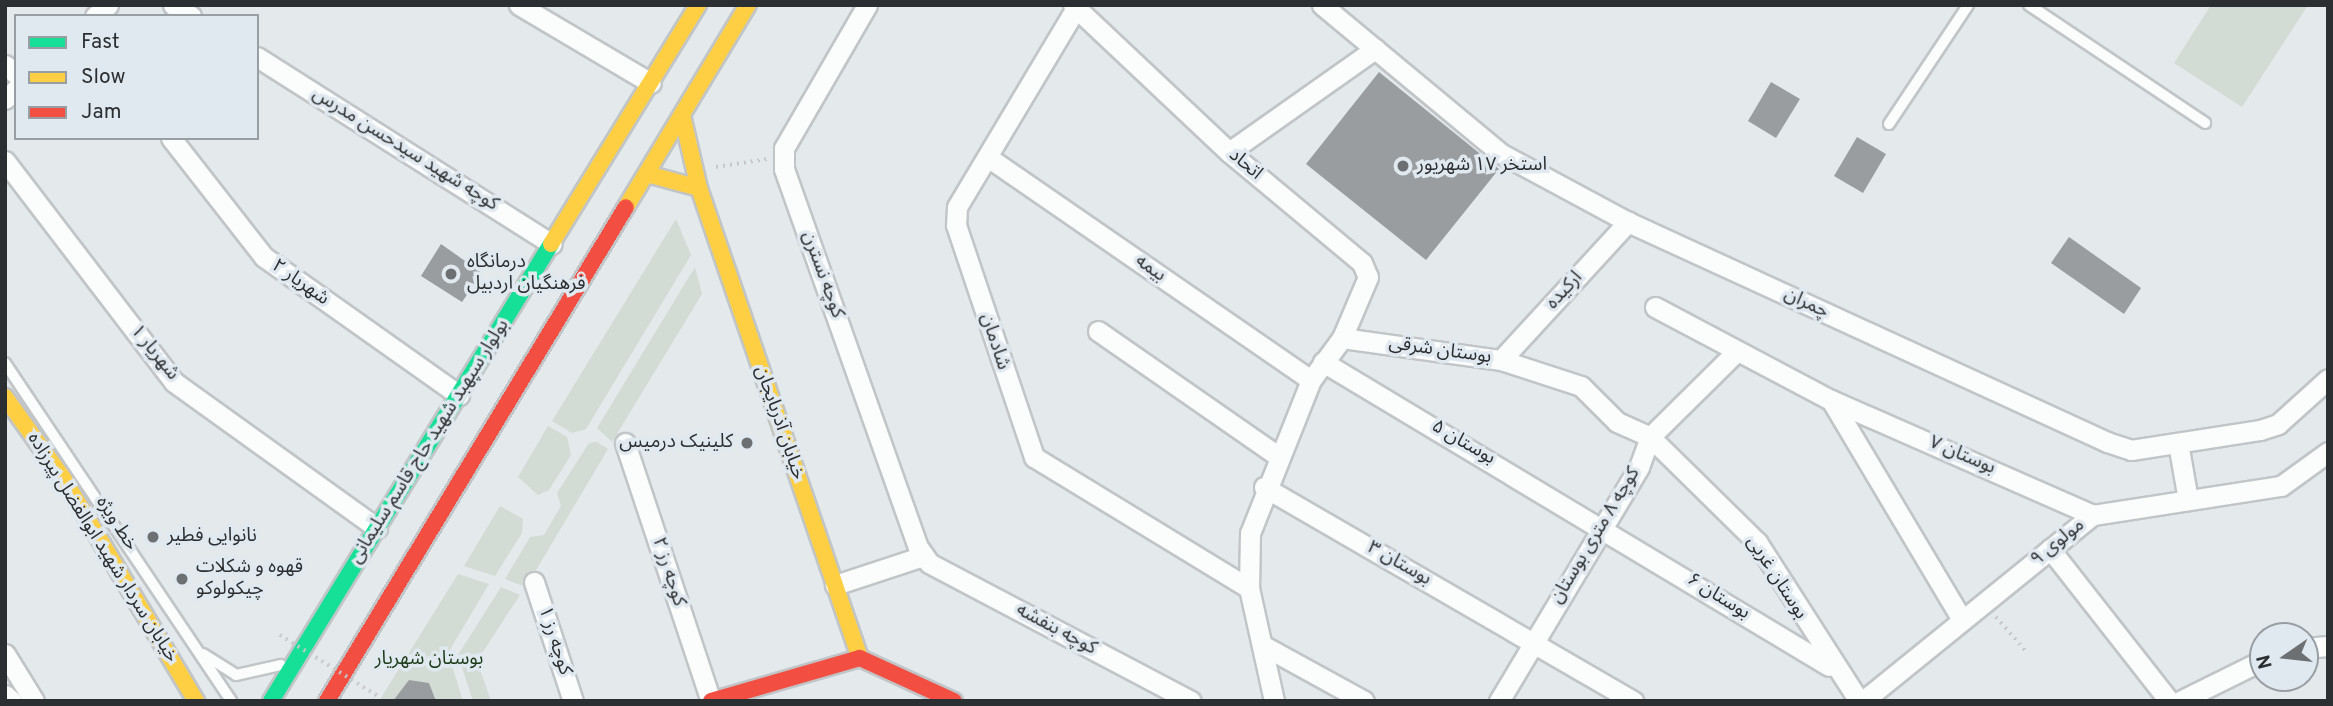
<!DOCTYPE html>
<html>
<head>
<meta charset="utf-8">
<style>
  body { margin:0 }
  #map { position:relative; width:2333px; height:706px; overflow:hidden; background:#e4e9ec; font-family:Overpass,"Noto Sans Arabic",sans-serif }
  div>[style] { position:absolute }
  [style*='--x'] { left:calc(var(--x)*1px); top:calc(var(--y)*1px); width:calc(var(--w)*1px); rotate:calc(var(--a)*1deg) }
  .green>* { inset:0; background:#d2dbd4 }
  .building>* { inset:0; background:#999d9f }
  .path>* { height:3.5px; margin-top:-1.75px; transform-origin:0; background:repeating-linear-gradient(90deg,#c7c8ca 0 2px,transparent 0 7px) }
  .roads { filter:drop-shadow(2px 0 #c1c5c7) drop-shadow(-2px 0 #c1c5c7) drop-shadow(0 2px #c1c5c7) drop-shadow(0 -2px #c1c5c7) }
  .lane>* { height:10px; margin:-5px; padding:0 5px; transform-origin:5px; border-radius:5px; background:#fbfcfc }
  .street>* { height:19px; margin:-9.5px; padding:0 9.5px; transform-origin:9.5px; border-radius:9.5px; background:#fbfcfc }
  .fast>* { height:16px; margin:-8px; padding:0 8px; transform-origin:8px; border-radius:8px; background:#16e098 }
  .slow>* { height:16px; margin:-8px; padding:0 8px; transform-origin:8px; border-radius:8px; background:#ffcf43 }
  .jam>* { height:16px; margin:-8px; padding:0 8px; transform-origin:8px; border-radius:8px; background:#f24e42 }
  .path-bridge>* { height:3.5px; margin-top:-1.75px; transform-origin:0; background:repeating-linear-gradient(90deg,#c7c8ca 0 2px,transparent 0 7px) }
  .dots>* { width:19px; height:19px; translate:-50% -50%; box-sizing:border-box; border:4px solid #e1e9f0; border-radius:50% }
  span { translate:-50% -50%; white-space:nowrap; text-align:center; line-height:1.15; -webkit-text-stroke:7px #e1e9f0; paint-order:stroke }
  .street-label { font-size:19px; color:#2b2f31 }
  .poi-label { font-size:19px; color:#2b2f31 }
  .left { translate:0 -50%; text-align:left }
  .right { translate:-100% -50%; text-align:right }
  .park-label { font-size:19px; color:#1c3b17 }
  .frame { position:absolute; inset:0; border:7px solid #2b2f31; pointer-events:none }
  .legend { position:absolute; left:14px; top:14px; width:245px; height:126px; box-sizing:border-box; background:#e1e9f0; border:2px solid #989fa4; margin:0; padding:9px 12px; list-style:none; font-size:21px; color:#2b2f31 }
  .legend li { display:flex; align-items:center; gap:14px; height:35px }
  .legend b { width:35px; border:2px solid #989fa4 }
  .north { position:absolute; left:2249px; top:622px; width:70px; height:70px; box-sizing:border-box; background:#e1e9f0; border:2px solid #989fa4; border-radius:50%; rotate:256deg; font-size:19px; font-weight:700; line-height:28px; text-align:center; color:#2b2f31 }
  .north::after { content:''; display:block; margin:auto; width:24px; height:32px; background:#6c7072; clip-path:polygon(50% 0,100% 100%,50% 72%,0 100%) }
</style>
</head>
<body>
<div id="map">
  <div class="green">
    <div style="clip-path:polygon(2211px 5px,2308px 5px,2242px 107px,2174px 63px)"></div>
    <div style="clip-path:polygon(676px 219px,691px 255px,586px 429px,572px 433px,552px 421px)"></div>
    <div style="clip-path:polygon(695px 267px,702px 294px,612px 442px,597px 428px)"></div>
    <div style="clip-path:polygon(548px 426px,567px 437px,571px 455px,549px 490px,538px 495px,518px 477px)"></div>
    <div style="clip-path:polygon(597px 442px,608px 449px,526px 587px,505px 579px,530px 537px,544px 535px,561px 506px,557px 493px,589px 443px)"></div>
    <div style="clip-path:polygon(500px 506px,523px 519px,522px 533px,495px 576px,464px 566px)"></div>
    <div style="clip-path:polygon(458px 574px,489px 584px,448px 653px,463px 701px,436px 701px,429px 683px,409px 680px,397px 701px,379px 701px)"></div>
    <div style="clip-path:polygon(501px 587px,520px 595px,477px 661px,491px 701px,473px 701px,458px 655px)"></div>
  </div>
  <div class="building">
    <div style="clip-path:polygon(1379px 72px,1499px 169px,1426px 260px,1306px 164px)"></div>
    <div style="clip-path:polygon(1771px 82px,1800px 99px,1776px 138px,1748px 121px)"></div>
    <div style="clip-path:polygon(1857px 137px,1886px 154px,1863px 193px,1834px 176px)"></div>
    <div style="clip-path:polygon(2069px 237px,2141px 288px,2124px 314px,2051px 263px)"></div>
    <div style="clip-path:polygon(441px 244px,482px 273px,462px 302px,421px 276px)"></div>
    <div style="clip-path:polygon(409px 680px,429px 683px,436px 701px,393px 701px)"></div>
  </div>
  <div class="path">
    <div style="--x:716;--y:167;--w:52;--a:-8.9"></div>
    <div style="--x:1996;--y:617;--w:44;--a:48.7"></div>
    <div style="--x:374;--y:701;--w:6;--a:-51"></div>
  </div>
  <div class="roads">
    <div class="lane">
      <div style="--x:2029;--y:5;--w:212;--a:33.8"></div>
      <div style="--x:1889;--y:124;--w:143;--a:-56.4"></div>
      <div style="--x:5;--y:363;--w:407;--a:56.2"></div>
      <div style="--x:203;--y:654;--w:39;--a:32"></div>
      <div style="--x:236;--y:675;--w:46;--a:-12.5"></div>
    </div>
    <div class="street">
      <div style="--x:173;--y:5;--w:21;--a:31"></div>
      <div style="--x:519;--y:5;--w:153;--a:30.6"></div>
      <div style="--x:867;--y:5;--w:165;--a:120.1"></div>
      <div style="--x:784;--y:148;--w:21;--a:90"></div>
      <div style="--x:784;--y:169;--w:401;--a:70.5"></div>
      <div style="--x:918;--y:547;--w:19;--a:55"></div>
      <div style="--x:929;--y:563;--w:296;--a:27.8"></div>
      <div style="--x:1073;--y:5;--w:214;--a:43.3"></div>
      <div style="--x:1229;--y:152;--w:173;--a:39.8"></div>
      <div style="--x:1362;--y:263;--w:15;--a:67"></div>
      <div style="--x:1368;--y:277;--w:66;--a:113.1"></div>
      <div style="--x:1342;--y:338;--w:52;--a:126.4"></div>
      <div style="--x:1311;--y:380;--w:165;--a:111.7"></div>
      <div style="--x:1250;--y:533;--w:55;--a:91"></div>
      <div style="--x:1249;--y:588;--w:116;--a:77.5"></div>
      <div style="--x:1322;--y:5;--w:231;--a:39.7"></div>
      <div style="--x:1500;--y:153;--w:145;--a:28.3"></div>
      <div style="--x:1628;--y:222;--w:527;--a:24.67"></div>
      <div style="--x:2107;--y:442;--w:25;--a:18"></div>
      <div style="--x:2131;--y:450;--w:131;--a:-8.8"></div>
      <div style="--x:2260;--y:430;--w:19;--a:-18"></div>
      <div style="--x:2278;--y:424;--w:67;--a:-42"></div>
      <div style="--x:1076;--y:8;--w:232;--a:120.9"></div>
      <div style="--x:957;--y:207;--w:18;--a:93"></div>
      <div style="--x:956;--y:225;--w:245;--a:71.4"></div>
      <div style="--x:1034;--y:457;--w:252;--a:31.4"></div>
      <div style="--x:95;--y:16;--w:17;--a:-40"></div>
      <div style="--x:257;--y:57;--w:349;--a:32.4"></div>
      <div style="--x:5;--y:65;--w:14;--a:39"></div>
      <div style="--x:5;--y:99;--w:15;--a:-42"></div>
      <div style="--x:171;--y:138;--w:151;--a:52"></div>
      <div style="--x:264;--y:257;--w:239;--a:35.3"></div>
      <div style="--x:1229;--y:152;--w:179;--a:-35.2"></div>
      <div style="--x:989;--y:158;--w:391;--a:34.6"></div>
      <div style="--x:5;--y:161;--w:278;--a:52.6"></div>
      <div style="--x:174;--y:382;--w:250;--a:35.7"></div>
      <div style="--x:1655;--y:307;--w:199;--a:27.9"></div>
      <div style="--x:1831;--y:400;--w:286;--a:23.7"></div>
      <div style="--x:1098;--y:331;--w:219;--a:34.8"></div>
      <div style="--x:1342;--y:338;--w:161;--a:7.9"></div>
      <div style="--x:1501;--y:360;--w:84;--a:18"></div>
      <div style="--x:1581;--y:386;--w:51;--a:45"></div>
      <div style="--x:1617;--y:422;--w:36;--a:24"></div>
      <div style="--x:1650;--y:437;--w:150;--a:44.5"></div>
      <div style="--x:1757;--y:542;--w:189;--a:57.3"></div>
      <div style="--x:1501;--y:360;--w:188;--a:-47.4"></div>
      <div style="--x:1323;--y:362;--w:590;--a:31"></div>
      <div style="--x:1831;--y:400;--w:254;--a:59.2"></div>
      <div style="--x:625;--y:443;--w:272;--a:71.6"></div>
      <div style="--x:2178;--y:443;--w:58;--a:80"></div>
      <div style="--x:1264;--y:487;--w:427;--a:30.1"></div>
      <div style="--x:2050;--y:549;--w:193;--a:51.9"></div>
      <div style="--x:534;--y:582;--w:125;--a:71.9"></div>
      <div style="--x:835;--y:585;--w:93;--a:-18.2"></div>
      <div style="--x:1264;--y:646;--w:114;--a:28.8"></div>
      <div style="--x:2305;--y:648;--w:23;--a:-5"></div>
      <div style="--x:5;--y:654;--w:55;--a:58.3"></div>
      <div style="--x:5;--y:695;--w:9;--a:41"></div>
      <div style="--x:1499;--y:701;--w:273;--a:-59.1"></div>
      <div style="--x:1639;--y:467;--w:32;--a:-70"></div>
      <div style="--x:1650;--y:437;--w:121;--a:-44.7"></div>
      <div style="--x:1863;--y:701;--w:296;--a:-39"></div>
      <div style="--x:2093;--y:515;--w:190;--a:-8.8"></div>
      <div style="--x:2281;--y:486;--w:58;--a:-35.9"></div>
      <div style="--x:2180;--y:701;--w:93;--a:-26.3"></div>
    </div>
    <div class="fast">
      <div style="--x:271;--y:701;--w:536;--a:-58.5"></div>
    </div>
    <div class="slow">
      <div style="--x:682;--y:115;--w:75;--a:76.9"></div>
      <div style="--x:699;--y:188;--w:497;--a:71.1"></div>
      <div style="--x:647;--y:174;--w:54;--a:15.1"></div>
      <div style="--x:626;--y:207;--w:236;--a:-58.9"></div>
      <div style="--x:551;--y:244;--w:281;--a:-58.4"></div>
      <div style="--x:5;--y:397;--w:100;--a:54.4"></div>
      <div style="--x:63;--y:478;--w:260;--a:59.2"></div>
    </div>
    <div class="jam">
      <div style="--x:327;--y:701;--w:577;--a:-58.82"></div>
      <div style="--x:711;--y:701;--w:155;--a:-16.1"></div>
      <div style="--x:860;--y:658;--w:103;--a:24.6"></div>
    </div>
  </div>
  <div class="path-bridge">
    <div style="--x:280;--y:635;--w:115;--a:31.9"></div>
  </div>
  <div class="dots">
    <div style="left:1403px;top:166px;background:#6c7072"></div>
    <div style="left:451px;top:274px;background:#6c7072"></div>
    <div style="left:747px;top:443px;background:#6c7072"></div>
    <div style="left:153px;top:537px;background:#6c7072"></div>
    <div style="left:182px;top:579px;background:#6c7072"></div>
  </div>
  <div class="street-label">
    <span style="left:405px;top:150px;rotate:32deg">کوچه شهید سیدحسن مدرس</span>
    <span style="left:1245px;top:165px;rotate:40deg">اتحاد</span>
    <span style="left:1150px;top:269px;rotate:35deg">بیمه</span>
    <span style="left:822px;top:275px;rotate:70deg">کوچه نسترن</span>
    <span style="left:300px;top:283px;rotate:35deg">شهریار ۲</span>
    <span style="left:1565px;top:291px;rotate:-47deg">ارکیده</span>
    <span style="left:1806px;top:304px;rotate:25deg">چمران</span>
    <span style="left:994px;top:342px;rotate:72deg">شادمان</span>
    <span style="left:1440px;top:351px;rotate:8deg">بوستان شرقی</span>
    <span style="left:154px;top:353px;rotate:51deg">شهریار ۱</span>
    <span style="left:779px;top:423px;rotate:71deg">خیابان آذربایجان</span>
    <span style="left:430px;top:442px;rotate:-58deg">بولوار سپهبد شهید حاج قاسم سلیمانی</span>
    <span style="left:1463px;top:443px;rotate:30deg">بوستان ۵</span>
    <span style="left:1962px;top:456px;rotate:23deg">بوستان ۷</span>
    <span style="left:116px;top:524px;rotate:57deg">خط ویژه</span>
    <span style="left:1596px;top:536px;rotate:-59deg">کوچه ۸ متری بوستان</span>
    <span style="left:2058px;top:543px;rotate:-39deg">مولوی ۹</span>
    <span style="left:102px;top:548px;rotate:58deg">خیابان سردار شهید ابوالفضل پیرزاده</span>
    <span style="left:1399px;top:564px;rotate:30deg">بوستان ۳</span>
    <span style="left:668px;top:572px;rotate:72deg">کوچه رز ۲</span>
    <span style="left:1776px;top:578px;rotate:57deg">بوستان غربی</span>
    <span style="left:1718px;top:597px;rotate:32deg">بوستان ۶</span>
    <span style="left:1056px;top:630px;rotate:28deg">کوچه بنفشه</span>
    <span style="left:554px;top:641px;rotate:72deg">کوچه رز ۱</span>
  </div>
  <div class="poi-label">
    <span class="left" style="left:1417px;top:166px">استخر ١٧ شهریور</span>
    <span class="left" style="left:467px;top:274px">درمانگاه<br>فرهنگیان اردبیل</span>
    <span class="right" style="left:733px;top:443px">کلینیک درمیس</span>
    <span class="left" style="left:167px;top:537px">نانوایی فطیر</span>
    <span class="left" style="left:196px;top:579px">قهوه و شکلات<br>چیکولوکو</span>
  </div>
  <div class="park-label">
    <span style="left:429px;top:660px">بوستان شهریار</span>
  </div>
  <div class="frame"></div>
  <ul class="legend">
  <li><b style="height:9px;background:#16e098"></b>Fast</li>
  <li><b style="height:9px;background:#ffcf43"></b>Slow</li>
  <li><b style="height:9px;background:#f24e42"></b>Jam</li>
  </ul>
  <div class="north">N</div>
</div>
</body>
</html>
